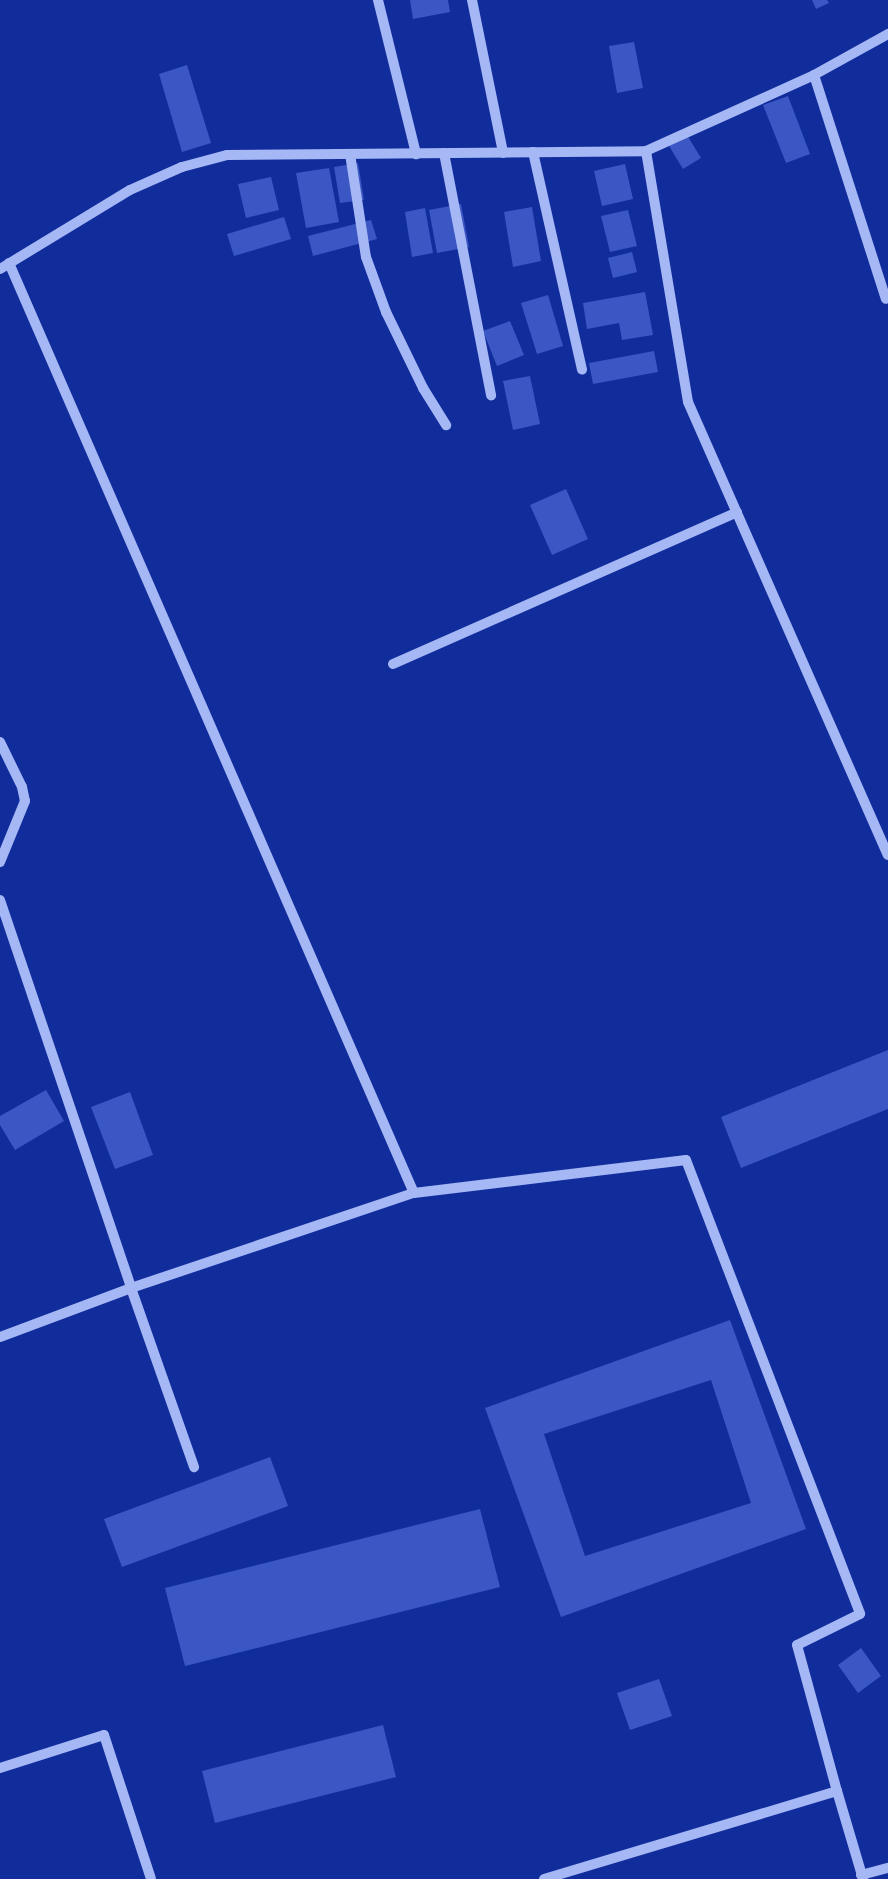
<!DOCTYPE html>
<html>
<head>
<meta charset="utf-8">
<style>
  body { margin:0 }
  #map { position:relative; width:888px; height:1879px; overflow:hidden; background:#112d9c; font-family:"Varela Round",sans-serif }
  div>[style] { position:absolute }
  [style*='--x'] { left:calc(var(--x)*1px); top:calc(var(--y)*1px); width:calc(var(--w)*1px); rotate:calc(var(--a)*1deg) }
  .building>* { inset:0; background:#3a57c3 }
  .minor>* { height:10px; margin:-5px; padding:0 5px; transform-origin:5px; border-radius:5px; background:#a5b7f5 }
  span { translate:-50% -50%; white-space:nowrap; text-align:center; line-height:1.15; -webkit-text-stroke:6px #112d9c; paint-order:stroke }
</style>
</head>
<body>
<div id="map">
  <div class="building">
    <div style="clip-path:polygon(410px 0,448px 0,450px 12px,413px 19px)"></div>
    <div style="clip-path:polygon(812px 0,827px 0,829px 3px,816px 9px)"></div>
    <div style="clip-path:polygon(634px 42px,643px 88px,617px 93px,609px 46px)"></div>
    <div style="clip-path:polygon(187px 65px,211px 143px,182px 152px,159px 74px)"></div>
    <div style="clip-path:polygon(788px 96px,810px 154px,786px 163px,763px 105px)"></div>
    <div style="clip-path:polygon(687px 135px,701px 158px,683px 169px,669px 146px)"></div>
    <div style="clip-path:polygon(358px 163px,364px 200px,340px 203px,334px 167px)"></div>
    <div style="clip-path:polygon(625px 164px,633px 199px,602px 206px,594px 171px)"></div>
    <div style="clip-path:polygon(329px 168px,339px 222px,306px 228px,296px 173px)"></div>
    <div style="clip-path:polygon(271px 177px,279px 210px,246px 218px,238px 184px)"></div>
    <div style="clip-path:polygon(461px 204px,469px 247px,437px 253px,429px 210px)"></div>
    <div style="clip-path:polygon(532px 207px,541px 261px,513px 267px,504px 212px)"></div>
    <div style="clip-path:polygon(425px 208px,433px 253px,412px 257px,405px 212px)"></div>
    <div style="clip-path:polygon(628px 210px,637px 246px,610px 252px,601px 216px)"></div>
    <div style="clip-path:polygon(284px 217px,291px 239px,234px 256px,227px 234px)"></div>
    <div style="clip-path:polygon(371px 220px,377px 239px,313px 256px,308px 236px)"></div>
    <div style="clip-path:polygon(632px 252px,637px 272px,613px 278px,608px 258px)"></div>
    <div style="clip-path:polygon(645px 292px,653px 335px,622px 340px,619px 323px,587px 329px,583px 303px)"></div>
    <div style="clip-path:polygon(548px 295px,563px 346px,537px 354px,521px 303px)"></div>
    <div style="clip-path:polygon(510px 321px,524px 355px,497px 366px,483px 331px)"></div>
    <div style="clip-path:polygon(654px 351px,658px 372px,593px 384px,589px 363px)"></div>
    <div style="clip-path:polygon(530px 376px,540px 424px,513px 430px,503px 381px)"></div>
    <div style="clip-path:polygon(566px 489px,588px 539px,552px 555px,530px 505px)"></div>
    <div style="clip-path:polygon(888px 1050px,888px 1109px,741px 1168px,721px 1117px)"></div>
    <div style="clip-path:polygon(46px 1090px,64px 1121px,15px 1150px,0 1125px,0 1116px)"></div>
    <div style="clip-path:polygon(130px 1092px,153px 1155px,115px 1169px,91px 1107px)"></div>
    <div style="clip-path:polygon(evenodd,730px 1320px,806px 1529px,561px 1617px,485px 1408px,730px 1320px,711px 1380px,751px 1503px,585px 1556px,544px 1434px,711px 1380px)"></div>
    <div style="clip-path:polygon(270px 1457px,288px 1506px,122px 1567px,104px 1519px)"></div>
    <div style="clip-path:polygon(480px 1509px,500px 1587px,185px 1666px,165px 1588px)"></div>
    <div style="clip-path:polygon(861px 1648px,881px 1676px,858px 1693px,838px 1665px)"></div>
    <div style="clip-path:polygon(659px 1679px,672px 1716px,630px 1730px,617px 1693px)"></div>
    <div style="clip-path:polygon(383px 1725px,396px 1777px,215px 1823px,202px 1771px)"></div>
  </div>
  <div class="minor">
    <div style="--x:378;--y:0;--w:159;--a:76.1"></div>
    <div style="--x:472;--y:0;--w:156;--a:78.5"></div>
    <div style="--x:814;--y:75;--w:235;--a:72.2"></div>
    <div style="--x:646;--y:151;--w:184;--a:-24.3"></div>
    <div style="--x:814;--y:75;--w:85;--a:-29"></div>
    <div style="--x:533;--y:152;--w:223;--a:77.3"></div>
    <div style="--x:444;--y:153;--w:247;--a:79"></div>
    <div style="--x:350;--y:154;--w:104;--a:81.2"></div>
    <div style="--x:366;--y:257;--w:59;--a:70"></div>
    <div style="--x:386;--y:312;--w:85;--a:64"></div>
    <div style="--x:423;--y:388;--w:44;--a:58.1"></div>
    <div style="--x:9;--y:263;--w:1014;--a:66.47"></div>
    <div style="--x:414;--y:1193;--w:274;--a:-6.9"></div>
    <div style="--x:686;--y:1160;--w:486;--a:69"></div>
    <div style="--x:860;--y:1614;--w:70;--a:153.8"></div>
    <div style="--x:797;--y:1645;--w:151;--a:74.7"></div>
    <div style="--x:0;--y:269;--w:152;--a:-31.3"></div>
    <div style="--x:130;--y:190;--w:57;--a:-23.9"></div>
    <div style="--x:182;--y:167;--w:47;--a:-14.9"></div>
    <div style="--x:227;--y:155;--w:419;--a:-0.5"></div>
    <div style="--x:646;--y:151;--w:254;--a:80.5"></div>
    <div style="--x:688;--y:402;--w:495;--a:66.2"></div>
    <div style="--x:393;--y:664;--w:376;--a:-23.8"></div>
    <div style="--x:0;--y:742;--w:50;--a:63.9"></div>
    <div style="--x:22;--y:787;--w:14;--a:78"></div>
    <div style="--x:25;--y:801;--w:66;--a:112.3"></div>
    <div style="--x:0;--y:900;--w:410;--a:71.3"></div>
    <div style="--x:131;--y:1288;--w:299;--a:-18.6"></div>
    <div style="--x:0;--y:1337;--w:140;--a:-20.5"></div>
    <div style="--x:131;--y:1288;--w:190;--a:70.6"></div>
    <div style="--x:0;--y:1768;--w:109;--a:-17.6"></div>
    <div style="--x:104;--y:1735;--w:151;--a:71.9"></div>
    <div style="--x:861;--y:1875;--w:28;--a:-15"></div>
    <div style="--x:544;--y:1879;--w:306;--a:-16.7"></div>
    <div style="--x:837;--y:1791;--w:92;--a:73.5"></div>
  </div>
</div>
</body>
</html>
